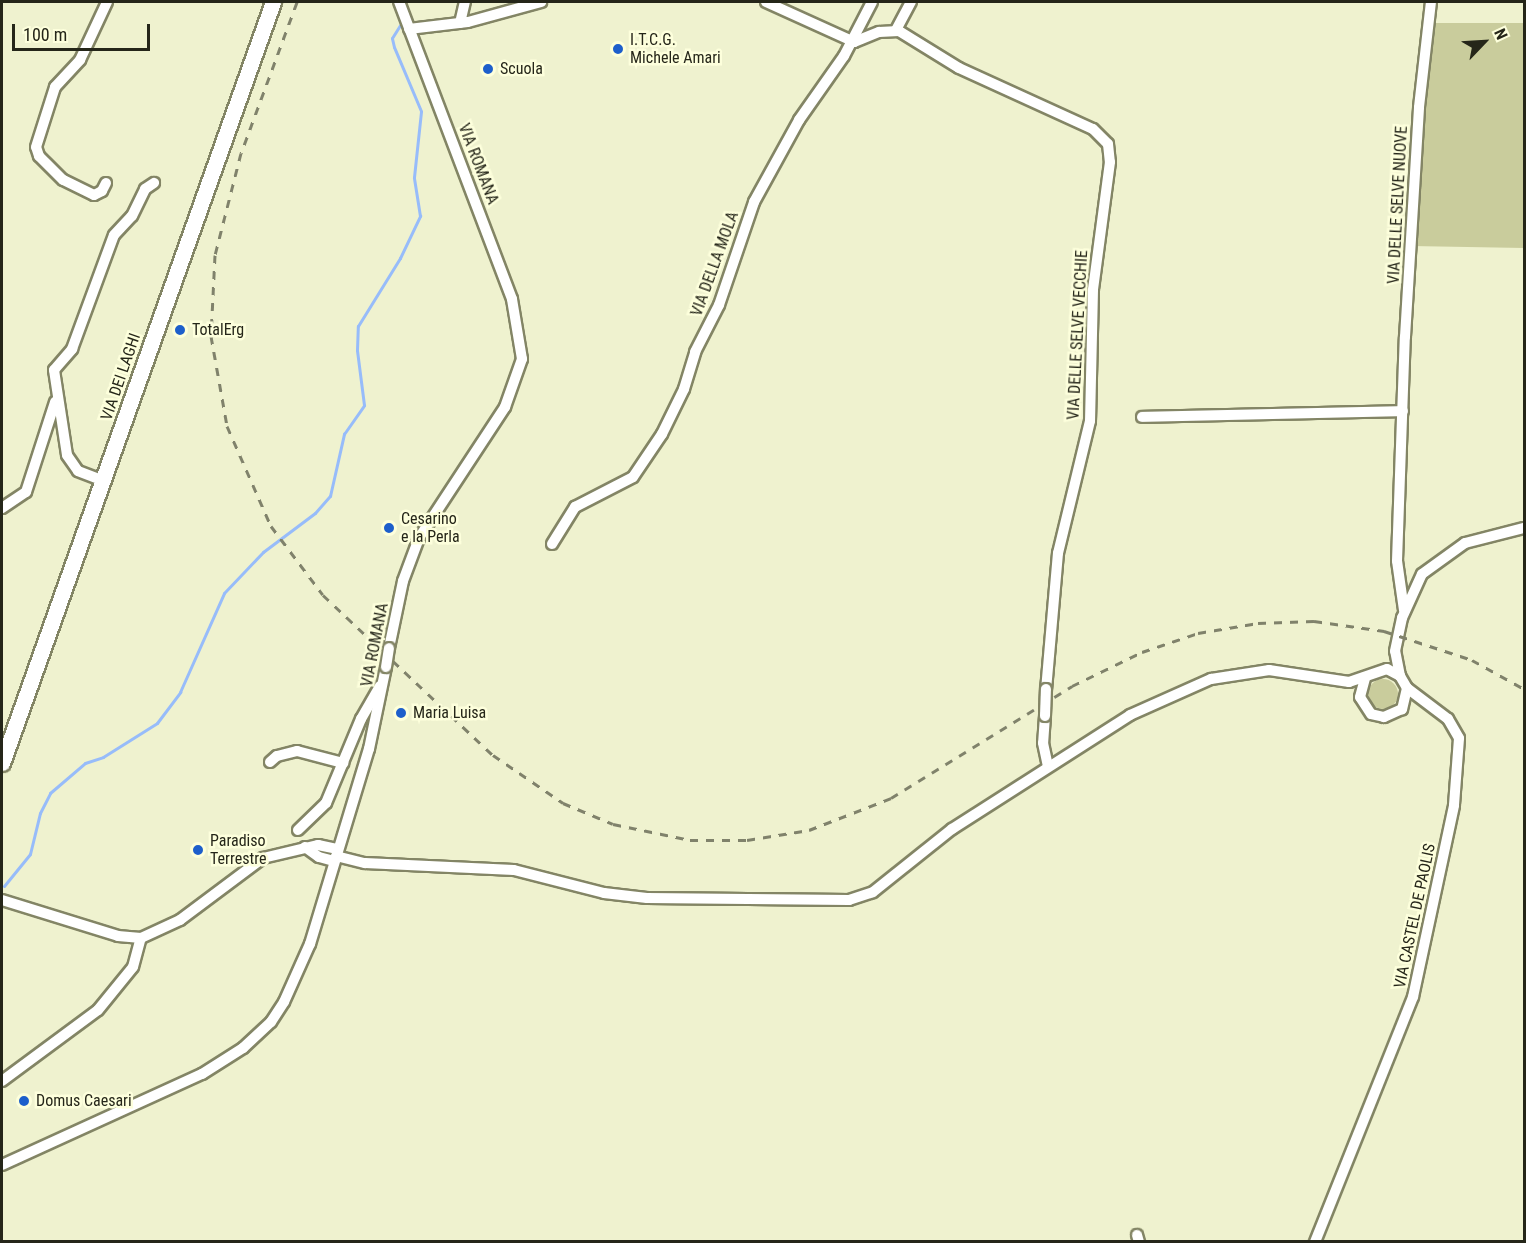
<!DOCTYPE html>
<html>
<head>
<meta charset="utf-8">
<style>
  body { margin:0 }
  #map { position:relative; width:1526px; height:1243px; overflow:hidden; background:#eff2cf; font-family:"Roboto Condensed",sans-serif }
  div>[style] { position:absolute }
  [style*='--x'] { left:calc(var(--x)*1px); top:calc(var(--y)*1px); width:calc(var(--w)*1px); rotate:calc(var(--a)*1deg) }
  .green>* { inset:0; background:#c9cc9c }
  .round { border-radius:50% }
  .stream>* { height:3px; margin:-1.5px; padding:0 1.5px; transform-origin:1.5px; border-radius:1.5px; background:#97bcfa }
  .roads { filter:drop-shadow(2px 0 #838565) drop-shadow(-2px 0 #838565) drop-shadow(0 2px #838565) drop-shadow(0 -2px #838565) }
  .minor>* { height:10px; margin:-5px; padding:0 5px; transform-origin:5px; border-radius:5px; background:#fff }
  .secondary>* { height:15px; margin:-7.5px; padding:0 7.5px; transform-origin:7.5px; border-radius:7.5px; background:#fff }
  .rail>* { height:3px; margin-top:-1.5px; transform-origin:0; background:repeating-linear-gradient(90deg,#80826b 0 8px,transparent 0 16px) }
  .bridges { filter:drop-shadow(2px 0 #838565) drop-shadow(-2px 0 #838565) drop-shadow(0 2px #838565) drop-shadow(0 -2px #838565) }
  .minor-bridge>* { height:10px; margin:-5px; padding:0 5px; transform-origin:5px; border-radius:5px; background:#fff }
  .dots>* { width:16px; height:16px; translate:-50% -50%; box-sizing:border-box; border:3px solid #fdffdc; border-radius:50% }
  span { translate:-50% -50%; white-space:nowrap; text-align:center; line-height:1.15; -webkit-text-stroke:5px #fdffdc; paint-order:stroke }
  .poi-label { font-size:16px; color:#252619 }
  .left { translate:0 -50%; text-align:left }
  .street-label { font-size:16px; color:#252619 }
  .frame { position:absolute; inset:0; border:3px solid #252619; pointer-events:none }
  .north { position:absolute; left:1454px; top:12px; width:60px; height:60px; -webkit-text-stroke:4px #fdffdc; paint-order:stroke; rotate:65deg; font-size:16px; font-weight:700; line-height:24px; text-align:center; color:#252619 }
  .north::after { content:''; display:block; margin:auto; width:21px; height:27px; background:#252619; clip-path:polygon(50% 0,100% 100%,50% 72%,0 100%) }
  .scale { position:absolute; left:12px; top:24px; width:138px; height:27px; box-sizing:border-box; border:3px solid #252619; border-top:0; padding-left:8px; font-size:18px; line-height:21px; white-space:nowrap; color:#252619; -webkit-text-stroke:4px #fdffdc; paint-order:stroke }
</style>
</head>
<body>
<div id="map">
  <div class="green">
    <div style="clip-path:polygon(1426px 23px,1524px 23px,1524px 248px,1411px 246px)"></div>
    <div class="round" style="left:1368px;top:679px;width:30px;height:30px"></div>
  </div>
  <div class="stream">
    <div style="--x:4;--y:886;--w:41;--a:-50.9"></div>
    <div style="--x:30;--y:854;--w:42;--a:-76.3"></div>
    <div style="--x:40;--y:813;--w:22;--a:-63"></div>
    <div style="--x:50;--y:793;--w:46;--a:-40.6"></div>
    <div style="--x:85;--y:763;--w:19;--a:-18"></div>
    <div style="--x:103;--y:757;--w:64;--a:-32.2"></div>
    <div style="--x:157;--y:723;--w:39;--a:-53"></div>
    <div style="--x:180;--y:692;--w:108;--a:-66"></div>
    <div style="--x:224;--y:593;--w:57;--a:-46.4"></div>
    <div style="--x:263;--y:552;--w:65;--a:-36.9"></div>
    <div style="--x:315;--y:513;--w:23;--a:-49"></div>
    <div style="--x:330;--y:496;--w:64;--a:-77.3"></div>
    <div style="--x:344;--y:434;--w:35;--a:-55"></div>
    <div style="--x:364;--y:405;--w:55;--a:-97.3"></div>
    <div style="--x:357;--y:350;--w:24;--a:-88"></div>
    <div style="--x:358;--y:326;--w:80;--a:-58.3"></div>
    <div style="--x:400;--y:258;--w:47;--a:-64.5"></div>
    <div style="--x:420;--y:216;--w:39;--a:-99"></div>
    <div style="--x:414;--y:177;--w:66;--a:-83.9"></div>
    <div style="--x:421;--y:111;--w:69;--a:-112.9"></div>
    <div style="--x:394;--y:47;--w:9;--a:-103"></div>
    <div style="--x:392;--y:38;--w:15;--a:-58"></div>
  </div>
  <div class="roads">
    <div class="minor">
      <div style="--x:766;--y:2;--w:97;--a:24.4"></div>
      <div style="--x:854;--y:42;--w:27;--a:-22"></div>
      <div style="--x:879;--y:32;--w:20;--a:-3"></div>
      <div style="--x:899;--y:31;--w:70;--a:31.7"></div>
      <div style="--x:959;--y:68;--w:147;--a:24.5"></div>
      <div style="--x:1093;--y:129;--w:21;--a:45"></div>
      <div style="--x:1108;--y:144;--w:18;--a:84"></div>
      <div style="--x:1110;--y:162;--w:129;--a:97.6"></div>
      <div style="--x:1093;--y:290;--w:131;--a:91.3"></div>
      <div style="--x:1090;--y:421;--w:136;--a:103.6"></div>
      <div style="--x:1058;--y:553;--w:137;--a:95"></div>
      <div style="--x:460;--y:23;--w:22;--a:-77"></div>
      <div style="--x:409;--y:29;--w:59;--a:-6.8"></div>
      <div style="--x:468;--y:22;--w:76;--a:-15.3"></div>
      <div style="--x:896;--y:30;--w:32;--a:-62"></div>
      <div style="--x:106;--y:183;--w:9;--a:117"></div>
      <div style="--x:102;--y:191;--w:9;--a:153"></div>
      <div style="--x:94;--y:195;--w:34;--a:-154"></div>
      <div style="--x:63;--y:180;--w:34;--a:-135"></div>
      <div style="--x:39;--y:156;--w:9;--a:-108"></div>
      <div style="--x:36;--y:147;--w:63;--a:-72.4"></div>
      <div style="--x:55;--y:87;--w:37;--a:-47"></div>
      <div style="--x:80;--y:60;--w:64;--a:-65"></div>
      <div style="--x:1142;--y:417;--w:261;--a:-1.3"></div>
      <div style="--x:104;--y:481;--w:28;--a:-159"></div>
      <div style="--x:78;--y:471;--w:19;--a:-125"></div>
      <div style="--x:67;--y:455;--w:86;--a:-98.7"></div>
      <div style="--x:54;--y:370;--w:28;--a:-49"></div>
      <div style="--x:72;--y:349;--w:121;--a:-69.8"></div>
      <div style="--x:114;--y:235;--w:26;--a:-47"></div>
      <div style="--x:132;--y:216;--w:30;--a:-64"></div>
      <div style="--x:145;--y:189;--w:11;--a:-34"></div>
      <div style="--x:2;--y:508;--w:29;--a:-34"></div>
      <div style="--x:26;--y:492;--w:95;--a:-72.1"></div>
      <div style="--x:552;--y:544;--w:44;--a:-58.1"></div>
      <div style="--x:575;--y:507;--w:65;--a:-27.3"></div>
      <div style="--x:633;--y:477;--w:52;--a:-56"></div>
      <div style="--x:662;--y:434;--w:50;--a:-63.9"></div>
      <div style="--x:684;--y:389;--w:39;--a:-73"></div>
      <div style="--x:695;--y:352;--w:53;--a:-62.9"></div>
      <div style="--x:719;--y:305;--w:109;--a:-71.2"></div>
      <div style="--x:754;--y:202;--w:94;--a:-61.2"></div>
      <div style="--x:799;--y:120;--w:78;--a:-54.9"></div>
      <div style="--x:844;--y:56;--w:61;--a:-62.6"></div>
      <div style="--x:1404;--y:610;--w:49;--a:-98.1"></div>
      <div style="--x:1397;--y:561;--w:224;--a:-88"></div>
      <div style="--x:1405;--y:337;--w:230;--a:-86.5"></div>
      <div style="--x:1419;--y:107;--w:106;--a:-83.5"></div>
      <div style="--x:389;--y:648;--w:68;--a:-78.2"></div>
      <div style="--x:403;--y:581;--w:46;--a:-69.6"></div>
      <div style="--x:419;--y:538;--w:157;--a:-56.7"></div>
      <div style="--x:505;--y:407;--w:51;--a:-70.5"></div>
      <div style="--x:522;--y:359;--w:61;--a:-99.5"></div>
      <div style="--x:512;--y:299;--w:318;--a:-110.8"></div>
      <div style="--x:1400;--y:676;--w:25;--a:-101"></div>
      <div style="--x:1395;--y:651;--w:34;--a:-78"></div>
      <div style="--x:1402;--y:618;--w:48;--a:-65.6"></div>
      <div style="--x:1422;--y:574;--w:53;--a:-35.8"></div>
      <div style="--x:1465;--y:543;--w:61;--a:-14.3"></div>
      <div style="--x:1045;--y:716;--w:27;--a:94"></div>
      <div style="--x:1043;--y:743;--w:24;--a:78"></div>
      <div style="--x:270;--y:762;--w:9;--a:-41"></div>
      <div style="--x:277;--y:756;--w:21;--a:-14"></div>
      <div style="--x:297;--y:751;--w:48;--a:14.6"></div>
      <div style="--x:298;--y:830;--w:39;--a:-44"></div>
      <div style="--x:326;--y:803;--w:91;--a:-67.4"></div>
      <div style="--x:361;--y:719;--w:38;--a:-60"></div>
      <div style="--x:305;--y:847;--w:17;--a:36"></div>
      <div style="--x:319;--y:857;--w:16;--a:15"></div>
      <div style="--x:336;--y:856;--w:30;--a:14"></div>
      <div style="--x:365;--y:863;--w:149;--a:2.7"></div>
      <div style="--x:514;--y:870;--w:93;--a:14.3"></div>
      <div style="--x:604;--y:893;--w:43;--a:6.6"></div>
      <div style="--x:647;--y:898;--w:202;--a:0.6"></div>
      <div style="--x:849;--y:900;--w:25;--a:-18"></div>
      <div style="--x:873;--y:892;--w:101;--a:-38.6"></div>
      <div style="--x:952;--y:829;--w:211;--a:-32.6"></div>
      <div style="--x:1130;--y:715;--w:89;--a:-24"></div>
      <div style="--x:1211;--y:679;--w:59;--a:-8.8"></div>
      <div style="--x:1269;--y:670;--w:81;--a:8.5"></div>
      <div style="--x:1349;--y:682;--w:40;--a:-18.9"></div>
      <div style="--x:1387;--y:669;--w:15;--a:28"></div>
      <div style="--x:1400;--y:676;--w:14;--a:60"></div>
      <div style="--x:1407;--y:688;--w:22;--a:103"></div>
      <div style="--x:1402;--y:709;--w:20;--a:156"></div>
      <div style="--x:1384;--y:717;--w:13;--a:-167"></div>
      <div style="--x:1371;--y:714;--w:20;--a:-123"></div>
      <div style="--x:1360;--y:697;--w:20;--a:-75"></div>
      <div style="--x:2;--y:900;--w:121;--a:17.2"></div>
      <div style="--x:118;--y:936;--w:23;--a:5"></div>
      <div style="--x:141;--y:938;--w:43;--a:-24.8"></div>
      <div style="--x:180;--y:920;--w:104;--a:-36.8"></div>
      <div style="--x:263;--y:858;--w:57;--a:-13.3"></div>
      <div style="--x:318;--y:845;--w:19;--a:12"></div>
      <div style="--x:2;--y:1081;--w:119;--a:-36.5"></div>
      <div style="--x:98;--y:1010;--w:55;--a:-50.9"></div>
      <div style="--x:133;--y:967;--w:30;--a:-75"></div>
      <div style="--x:2;--y:1165;--w:220;--a:-24.5"></div>
      <div style="--x:202;--y:1074;--w:49;--a:-32.4"></div>
      <div style="--x:243;--y:1048;--w:38;--a:-43"></div>
      <div style="--x:271;--y:1022;--w:24;--a:-57"></div>
      <div style="--x:284;--y:1002;--w:64;--a:-65.9"></div>
      <div style="--x:310;--y:944;--w:204;--a:-73.2"></div>
      <div style="--x:369;--y:749;--w:84;--a:-78.3"></div>
      <div style="--x:1137;--y:1235;--w:7;--a:74"></div>
      <div style="--x:1315;--y:1242;--w:264;--a:-68.2"></div>
      <div style="--x:1413;--y:997;--w:196;--a:-77.9"></div>
      <div style="--x:1454;--y:805;--w:67;--a:-85.7"></div>
      <div style="--x:1459;--y:738;--w:22;--a:-120"></div>
      <div style="--x:1448;--y:719;--w:51;--a:-142.9"></div>
    </div>
    <div class="secondary">
      <div style="--x:2;--y:763;--w:808;--a:-70.4"></div>
    </div>
  </div>
  <div class="rail">
    <div style="--x:297;--y:2;--w:161;--a:110.3"></div>
    <div style="--x:241;--y:153;--w:105;--a:104.3"></div>
    <div style="--x:215;--y:255;--w:81;--a:92.8"></div>
    <div style="--x:211;--y:336;--w:91;--a:79.9"></div>
    <div style="--x:227;--y:426;--w:109;--a:66.3"></div>
    <div style="--x:271;--y:526;--w:86;--a:53"></div>
    <div style="--x:323;--y:595;--w:233;--a:43.3"></div>
    <div style="--x:493;--y:755;--w:85;--a:34.4"></div>
    <div style="--x:563;--y:803;--w:54;--a:22.8"></div>
    <div style="--x:613;--y:824;--w:79;--a:11.7"></div>
    <div style="--x:690;--y:840;--w:57;--a:0"></div>
    <div style="--x:747;--y:840;--w:63;--a:-9.2"></div>
    <div style="--x:809;--y:830;--w:88;--a:-21.3"></div>
    <div style="--x:891;--y:798;--w:213;--a:-31.7"></div>
    <div style="--x:1072;--y:686;--w:78;--a:-25.9"></div>
    <div style="--x:1142;--y:652;--w:59;--a:-18.7"></div>
    <div style="--x:1198;--y:633;--w:61;--a:-9.5"></div>
    <div style="--x:1258;--y:623;--w:56;--a:-2"></div>
    <div style="--x:1314;--y:621;--w:71;--a:8.1"></div>
    <div style="--x:1384;--y:631;--w:93;--a:18.2"></div>
    <div style="--x:1472;--y:660;--w:60;--a:29.1"></div>
  </div>
  <div class="bridges">
    <div class="minor-bridge">
      <div style="--x:386;--y:667;--w:19;--a:-81"></div>
      <div style="--x:1045;--y:716;--w:27;--a:-88"></div>
    </div>
  </div>
  <div class="dots">
    <div style="left:618px;top:49px;background:#1d5fcb"></div>
    <div style="left:488px;top:69px;background:#1d5fcb"></div>
    <div style="left:180px;top:330px;background:#1d5fcb"></div>
    <div style="left:389px;top:528px;background:#1d5fcb"></div>
    <div style="left:401px;top:713px;background:#1d5fcb"></div>
    <div style="left:198px;top:850px;background:#1d5fcb"></div>
    <div style="left:24px;top:1101px;background:#1d5fcb"></div>
  </div>
  <div class="poi-label">
    <span class="left" style="left:630px;top:49px">I.T.C.G.<br>Michele Amari</span>
    <span class="left" style="left:500px;top:69px">Scuola</span>
    <span class="left" style="left:192px;top:330px">TotalErg</span>
    <span class="left" style="left:401px;top:528px">Cesarino<br>e la Perla</span>
    <span class="left" style="left:413px;top:713px">Maria Luisa</span>
    <span class="left" style="left:210px;top:850px">Paradiso<br>Terrestre</span>
    <span class="left" style="left:36px;top:1101px">Domus Caesari</span>
  </div>
  <div class="street-label">
    <span style="left:478px;top:164px;rotate:69deg">VIA ROMANA</span>
    <span style="left:1398px;top:205px;rotate:-87deg">VIA DELLE SELVE NUOVE</span>
    <span style="left:715px;top:264px;rotate:-70deg">VIA DELLA MOLA</span>
    <span style="left:1078px;top:335px;rotate:-87deg">VIA DELLE SELVE VECCHIE</span>
    <span style="left:121px;top:377px;rotate:-71deg">VIA DEI LAGHI</span>
    <span style="left:375px;top:645px;rotate:-79deg">VIA ROMANA</span>
    <span style="left:1415px;top:916px;rotate:-78deg">VIA CASTEL DE PAOLIS</span>
  </div>
  <div class="frame"></div>
  <div class="north">N</div>
  <div class="scale">100 m</div>
</div>
</body>
</html>
